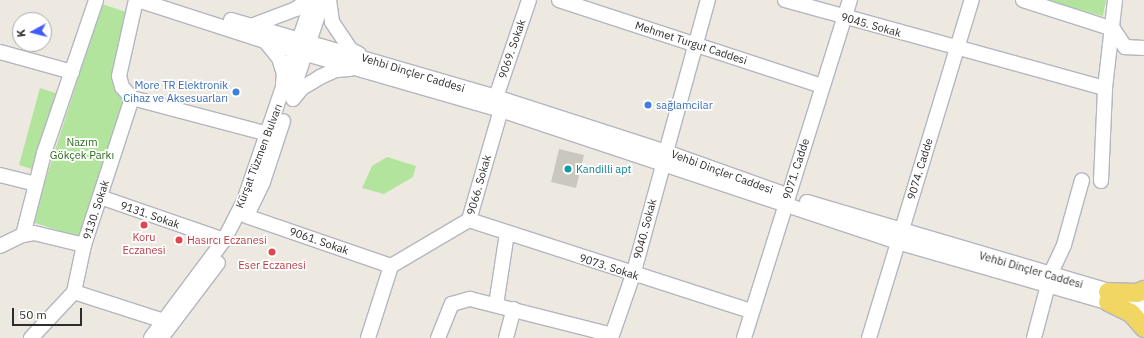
<!DOCTYPE html>
<html>
<head>
<meta charset="utf-8">
<style>
  body { margin:0 }
  #map { position:relative; width:1144px; height:338px; overflow:hidden; background:#eee9e0; font-family:"IBM Plex Sans",sans-serif }
  div>[style] { position:absolute }
  [style*='--x'] { left:calc(var(--x)*1px); top:calc(var(--y)*1px); width:calc(var(--w)*1px); rotate:calc(var(--a)*1deg) }
  .green>* { inset:0; background:#b2e49d }
  .building>* { inset:0; background:#cac7be }
  .roads { filter:drop-shadow(1px 0 #b3b6c0) drop-shadow(-1px 0 #b3b6c0) drop-shadow(0 1px #b3b6c0) drop-shadow(0 -1px #b3b6c0) }
  .minor>* { height:14px; margin:-7px; padding:0 7px; transform-origin:7px; border-radius:7px; background:#fff }
  .major>* { height:18px; margin:-9px; padding:0 9px; transform-origin:9px; border-radius:9px; background:#f1d663 }
  .dots>* { width:11px; height:11px; translate:-50% -50%; box-sizing:border-box; border:2px solid #fff; border-radius:50% }
  span { translate:-50% -50%; white-space:nowrap; text-align:center; line-height:1.15; -webkit-text-stroke:3.5px #fff; paint-order:stroke }
  .street-label { font-size:11px; color:#2d2d2d }
  .shop-label { font-size:11px; color:#366cbe }
  .right { translate:-100% -50%; text-align:right }
  .left { translate:0 -50%; text-align:left }
  .park-label { font-size:11px; color:#296c1b }
  .culture-label { font-size:11px; color:#0d838f }
  .health-label { font-size:11px; color:#be3a42 }
  .north { position:absolute; left:12px; top:12px; width:40px; height:40px; box-sizing:border-box; background:#fff; border:1px solid #ababab; border-radius:50%; rotate:263deg; font-size:11px; font-weight:700; line-height:16px; text-align:center; color:#2d2d2d }
  .north::after { content:''; display:block; margin:auto; width:14px; height:18px; background:#425cfa; clip-path:polygon(50% 0,100% 100%,50% 72%,0 100%) }
  .scale { position:absolute; left:12px; top:308px; width:70px; height:18px; box-sizing:border-box; border:2px solid #2d2d2d; border-top:0; padding-left:5px; font-size:12px; line-height:14px; white-space:nowrap; color:#2d2d2d; -webkit-text-stroke:3px #fff; paint-order:stroke }
</style>
</head>
<body>
<div id="map">
  <div class="green">
    <div style="clip-path:polygon(1051px 0,1106px 0,1103px 16px,1051px 2px)"></div>
    <div style="clip-path:polygon(102px 4px,126px 12px,113px 81px,127px 100px,82px 238px,32px 222px)"></div>
    <div style="clip-path:polygon(40px 88px,59px 94px,38px 171px,19px 165px)"></div>
    <div style="clip-path:polygon(387px 157px,416px 166px,413px 177px,384px 194px,362px 188px,372px 166px)"></div>
  </div>
  <div class="building">
    <div style="clip-path:polygon(559px 149px,584px 155px,576px 188px,551px 182px)"></div>
  </div>
  <div class="roads">
    <div class="minor">
      <div style="--x:138;--y:0;--w:166;--a:17.9"></div>
      <div style="--x:296;--y:51;--w:213;--a:16.1"></div>
      <div style="--x:501;--y:110;--w:417;--a:18.4"></div>
      <div style="--x:897;--y:242;--w:257;--a:16"></div>
      <div style="--x:329;--y:0;--w:22;--a:82"></div>
      <div style="--x:332;--y:22;--w:34;--a:56"></div>
      <div style="--x:351;--y:50;--w:9;--a:27"></div>
      <div style="--x:559;--y:0;--w:277;--a:18.1"></div>
      <div style="--x:785;--y:0;--w:332;--a:15.4"></div>
      <div style="--x:1023;--y:0;--w:95;--a:17.9"></div>
      <div style="--x:1113;--y:29;--w:22;--a:56"></div>
      <div style="--x:1125;--y:47;--w:19;--a:3"></div>
      <div style="--x:231;--y:20;--w:276;--a:16.2"></div>
      <div style="--x:496;--y:97;--w:179;--a:17.9"></div>
      <div style="--x:666;--y:152;--w:128;--a:19.6"></div>
      <div style="--x:251;--y:26;--w:48;--a:-20.7"></div>
      <div style="--x:296;--y:9;--w:14;--a:-39"></div>
      <div style="--x:266;--y:42;--w:21;--a:51"></div>
      <div style="--x:279;--y:58;--w:17;--a:73"></div>
      <div style="--x:284;--y:74;--w:10;--a:96"></div>
      <div style="--x:0;--y:52;--w:75;--a:15.5"></div>
      <div style="--x:292;--y:93;--w:98;--a:-71.6"></div>
      <div style="--x:496;--y:97;--w:102;--a:-71.2"></div>
      <div style="--x:132;--y:98;--w:141;--a:14.8"></div>
      <div style="--x:293;--y:99;--w:14;--a:-51"></div>
      <div style="--x:302;--y:88;--w:21;--a:-31"></div>
      <div style="--x:320;--y:77;--w:17;--a:-24"></div>
      <div style="--x:336;--y:70;--w:14;--a:-4"></div>
      <div style="--x:666;--y:152;--w:158;--a:-74.6"></div>
      <div style="--x:0;--y:175;--w:37;--a:14"></div>
      <div style="--x:1101;--y:181;--w:93;--a:-87.5"></div>
      <div style="--x:1105;--y:88;--w:89;--a:-83.5"></div>
      <div style="--x:100;--y:197;--w:131;--a:19.1"></div>
      <div style="--x:807;--y:202;--w:351;--a:16.4"></div>
      <div style="--x:249;--y:211;--w:32;--a:-64"></div>
      <div style="--x:263;--y:182;--w:64;--a:-71.8"></div>
      <div style="--x:246;--y:216;--w:153;--a:19"></div>
      <div style="--x:469;--y:220;--w:296;--a:17.9"></div>
      <div style="--x:23;--y:235;--w:85;--a:-75.6"></div>
      <div style="--x:44;--y:153;--w:162;--a:-71.2"></div>
      <div style="--x:0;--y:246;--w:25;--a:-26"></div>
      <div style="--x:23;--y:235;--w:11;--a:-10"></div>
      <div style="--x:34;--y:233;--w:51;--a:13.5"></div>
      <div style="--x:391;--y:266;--w:91;--a:-30.5"></div>
      <div style="--x:469;--y:220;--w:115;--a:-73.8"></div>
      <div style="--x:1050;--y:275;--w:33;--a:-65"></div>
      <div style="--x:1064;--y:245;--w:67;--a:-74.5"></div>
      <div style="--x:74;--y:292;--w:95;--a:17.9"></div>
      <div style="--x:496;--y:305;--w:73;--a:-81.3"></div>
      <div style="--x:31;--y:338;--w:63;--a:-46.9"></div>
      <div style="--x:74;--y:292;--w:48;--a:-78"></div>
      <div style="--x:84;--y:245;--w:155;--a:-71.9"></div>
      <div style="--x:132;--y:98;--w:15;--a:-132"></div>
      <div style="--x:122;--y:87;--w:11;--a:-105"></div>
      <div style="--x:119;--y:76;--w:78;--a:-77.4"></div>
      <div style="--x:151;--y:338;--w:122;--a:-53.3"></div>
      <div style="--x:224;--y:240;--w:44;--a:-62.9"></div>
      <div style="--x:244;--y:201;--w:213;--a:-71.1"></div>
      <div style="--x:161;--y:338;--w:94;--a:-52.8"></div>
      <div style="--x:368;--y:338;--w:76;--a:-72.3"></div>
      <div style="--x:438;--y:338;--w:37;--a:-68"></div>
      <div style="--x:452;--y:304;--w:19;--a:-16"></div>
      <div style="--x:470;--y:299;--w:146;--a:14.2"></div>
      <div style="--x:506;--y:338;--w:30;--a:-75"></div>
      <div style="--x:611;--y:338;--w:67;--a:-70.8"></div>
      <div style="--x:633;--y:275;--w:114;--a:-74.7"></div>
      <div style="--x:744;--y:338;--w:354;--a:-72.6"></div>
      <div style="--x:869;--y:338;--w:353;--a:-73.1"></div>
      <div style="--x:1034;--y:338;--w:55;--a:-75.2"></div>
    </div>
    <div class="major">
      <div style="--x:1108;--y:292;--w:29;--a:2"></div>
      <div style="--x:1137;--y:293;--w:8;--a:-23"></div>
      <div style="--x:1108;--y:302;--w:25;--a:26"></div>
      <div style="--x:1131;--y:313;--w:20;--a:49"></div>
    </div>
  </div>
  <div class="dots">
    <div style="left:236px;top:92px;background:#3f7fe0"></div>
    <div style="left:648px;top:105px;background:#3f7fe0"></div>
    <div style="left:568px;top:169px;background:#0f9aa8"></div>
    <div style="left:144px;top:225px;background:#e0444e"></div>
    <div style="left:179px;top:240px;background:#e0444e"></div>
    <div style="left:272px;top:252px;background:#e0444e"></div>
  </div>
  <div class="street-label">
    <span style="left:871px;top:25px;rotate:16deg">9045. Sokak</span>
    <span style="left:691px;top:43px;rotate:18deg">Mehmet Turgut Caddesi</span>
    <span style="left:512px;top:49px;rotate:-71deg">9069. Sokak</span>
    <span style="left:413px;top:73px;rotate:17deg">Vehbi Dinçler Caddesi</span>
    <span style="left:259px;top:156px;rotate:-69deg">Kürşat Tüzmen Bulvarı</span>
    <span style="left:796px;top:169px;rotate:-72deg">9071. Cadde</span>
    <span style="left:920px;top:169px;rotate:-73deg">9074. Cadde</span>
    <span style="left:722px;top:172px;rotate:20deg">Vehbi Dinçler Caddesi</span>
    <span style="left:479px;top:185px;rotate:-74deg">9066. Sokak</span>
    <span style="left:96px;top:210px;rotate:-72deg">9130. Sokak</span>
    <span style="left:150px;top:215px;rotate:19deg">9131. Sokak</span>
    <span style="left:645px;top:229px;rotate:-75deg">9040. Sokak</span>
    <span style="left:319px;top:241px;rotate:19deg">9061. Sokak</span>
    <span style="left:609px;top:267px;rotate:18deg">9073. Sokak</span>
    <span style="left:1031px;top:270px;rotate:16deg">Vehbi Dinçler Caddesi</span>
  </div>
  <div class="shop-label">
    <span class="right" style="left:228px;top:92px">More TR Elektronik<br>Cihaz ve Aksesuarları</span>
    <span class="left" style="left:656px;top:105px">sağlamcilar</span>
  </div>
  <div class="park-label">
    <span style="left:82px;top:149px">Nazım<br>Gökçek Parkı</span>
  </div>
  <div class="culture-label">
    <span class="left" style="left:576px;top:169px">Kandilli apt</span>
  </div>
  <div class="health-label">
    <span style="left:144px;top:244px">Koru<br>Eczanesi</span>
    <span class="left" style="left:187px;top:240px">Hasırcı Eczanesi</span>
    <span style="left:272px;top:265px">Eser Eczanesi</span>
  </div>
  <div class="north">K</div>
  <div class="scale">50 m</div>
</div>
</body>
</html>
